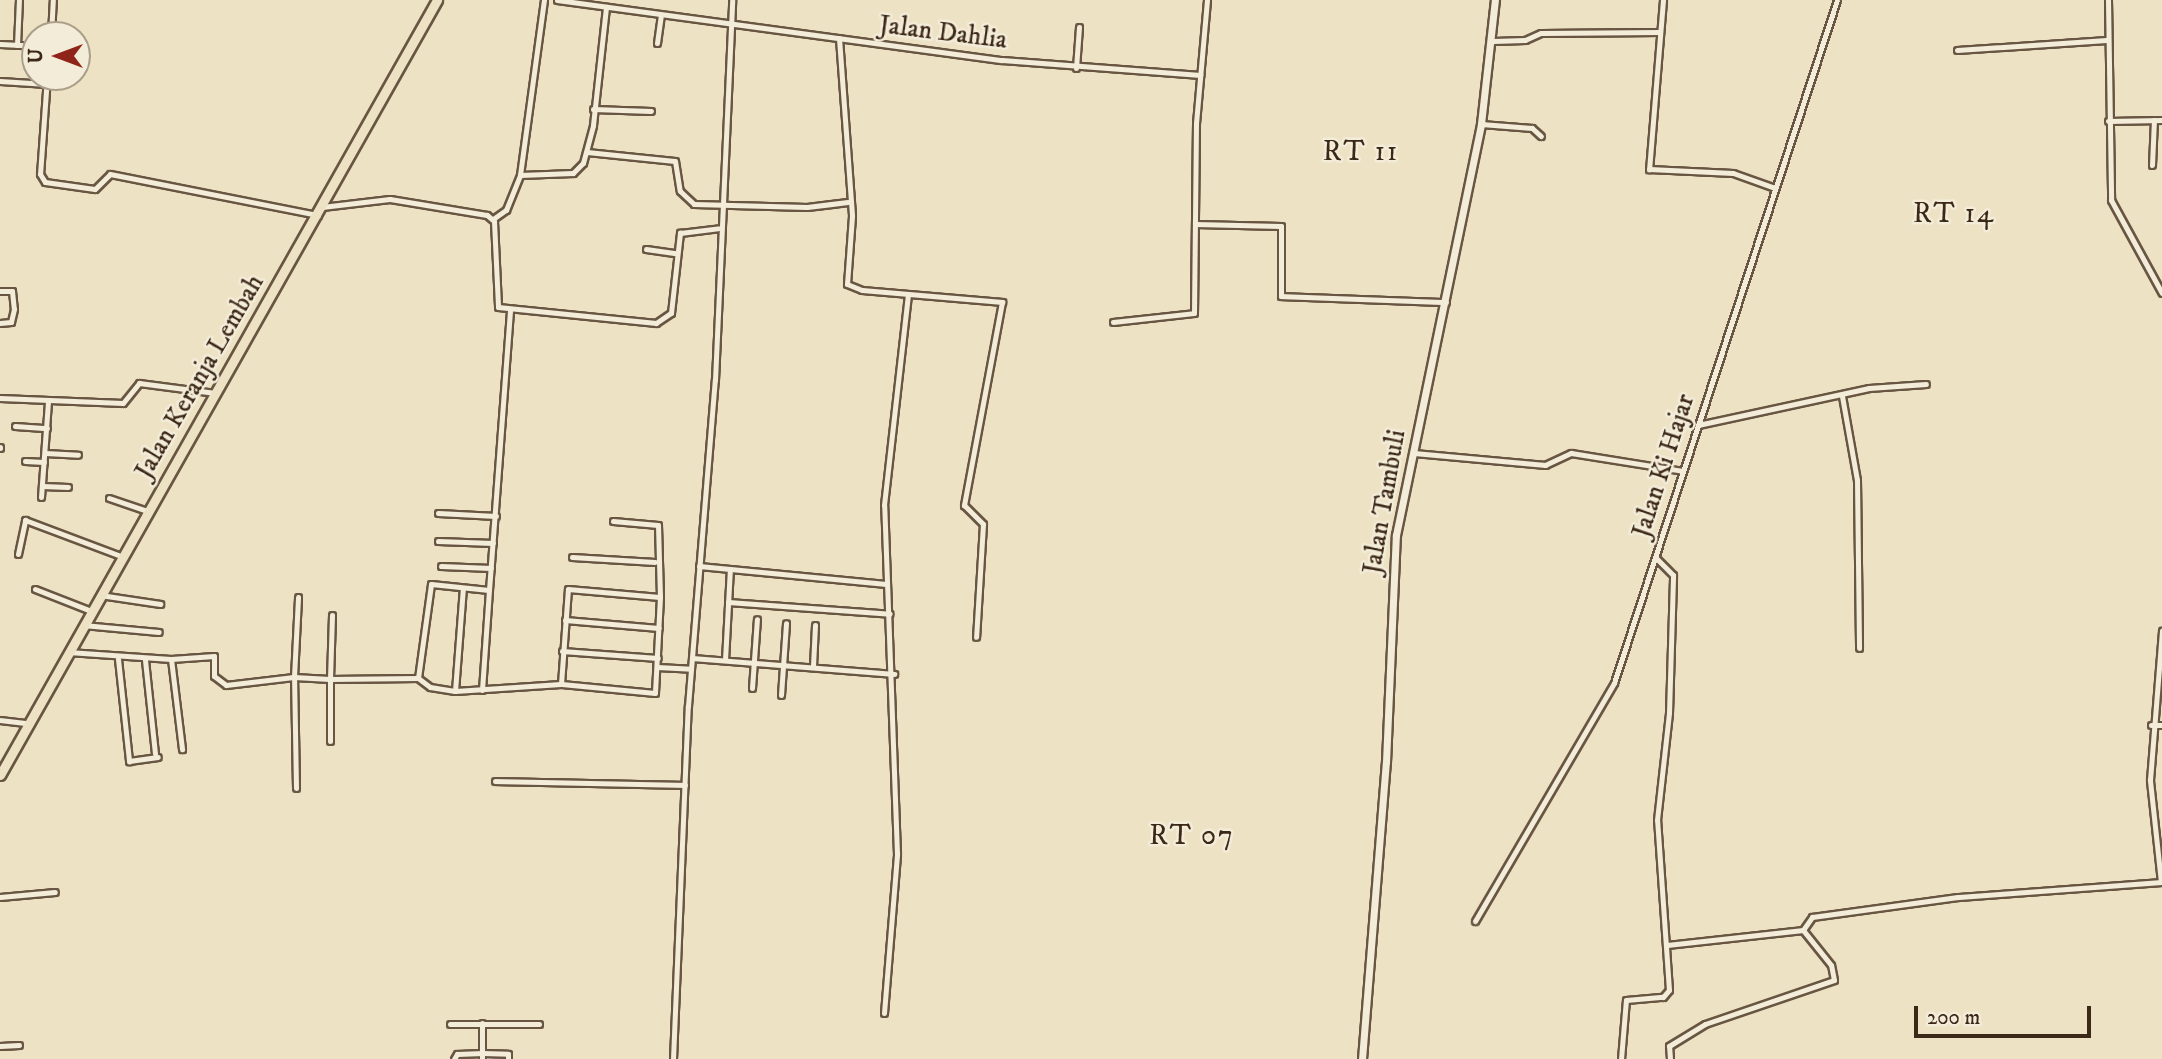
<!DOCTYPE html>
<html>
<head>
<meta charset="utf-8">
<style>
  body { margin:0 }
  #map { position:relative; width:2162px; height:1059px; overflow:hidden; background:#ede2c4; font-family:"IM FELL DW Pica",serif }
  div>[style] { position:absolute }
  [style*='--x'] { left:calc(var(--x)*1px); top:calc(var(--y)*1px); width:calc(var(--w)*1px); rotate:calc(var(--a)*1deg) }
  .roads { filter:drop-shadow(2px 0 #685642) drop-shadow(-2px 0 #685642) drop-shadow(0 2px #685642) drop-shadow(0 -2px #685642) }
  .minor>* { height:5px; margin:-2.5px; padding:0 2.5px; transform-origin:2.5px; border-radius:2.5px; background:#f3ecd9 }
  .tertiary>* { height:7px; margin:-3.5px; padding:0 3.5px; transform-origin:3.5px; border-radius:3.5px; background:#f3ecd9 }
  .primary>* { height:9px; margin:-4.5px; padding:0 4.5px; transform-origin:4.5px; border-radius:4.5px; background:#ede2c4 }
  span { translate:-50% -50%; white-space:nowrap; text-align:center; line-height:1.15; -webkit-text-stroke:5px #f3ecd9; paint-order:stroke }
  .street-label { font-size:26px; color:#3c2817 }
  .neighbourhood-label { font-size:28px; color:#3c2817; letter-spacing:2px }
  .north { position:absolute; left:21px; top:21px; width:70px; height:70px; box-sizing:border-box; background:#f3ecd9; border:2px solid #aa9e8b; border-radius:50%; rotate:270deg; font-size:19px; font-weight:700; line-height:28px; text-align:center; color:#3c2817 }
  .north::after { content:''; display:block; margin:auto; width:24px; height:32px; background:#8f2418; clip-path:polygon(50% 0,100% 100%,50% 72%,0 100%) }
  .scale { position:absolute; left:1914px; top:1006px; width:177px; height:32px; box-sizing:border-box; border:4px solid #3c2817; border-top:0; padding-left:9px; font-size:21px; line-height:24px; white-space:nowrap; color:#3c2817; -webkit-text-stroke:5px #f3ecd9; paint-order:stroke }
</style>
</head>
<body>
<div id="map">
  <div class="roads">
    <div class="minor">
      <div style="--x:557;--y:0;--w:449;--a:7.7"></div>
      <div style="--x:1002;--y:60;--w:199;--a:4.3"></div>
      <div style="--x:1207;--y:0;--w:123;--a:95.1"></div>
      <div style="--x:1196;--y:123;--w:101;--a:90.6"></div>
      <div style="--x:1195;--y:224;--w:86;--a:1.3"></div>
      <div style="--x:1281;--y:226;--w:70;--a:90"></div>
      <div style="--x:1281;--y:296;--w:165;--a:2.1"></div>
      <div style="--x:1663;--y:0;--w:170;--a:94.7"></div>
      <div style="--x:1649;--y:169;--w:84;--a:2.7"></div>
      <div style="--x:1733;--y:173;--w:45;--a:19.7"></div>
      <div style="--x:2108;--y:0;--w:200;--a:89.1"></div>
      <div style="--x:2111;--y:200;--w:106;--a:61.3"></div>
      <div style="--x:51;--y:35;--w:35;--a:-87"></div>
      <div style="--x:839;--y:38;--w:178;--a:85.8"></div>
      <div style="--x:852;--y:216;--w:68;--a:94.2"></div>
      <div style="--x:847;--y:284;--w:16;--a:22"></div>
      <div style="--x:862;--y:290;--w:141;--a:4.9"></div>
      <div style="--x:1002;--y:302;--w:207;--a:100.6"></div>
      <div style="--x:964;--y:505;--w:27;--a:45"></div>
      <div style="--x:983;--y:524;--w:113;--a:93.5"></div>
      <div style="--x:1493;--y:41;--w:32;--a:-2"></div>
      <div style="--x:1525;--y:40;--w:17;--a:-24"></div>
      <div style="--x:1541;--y:33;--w:119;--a:-0.5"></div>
      <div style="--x:657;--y:43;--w:28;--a:-82"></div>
      <div style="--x:0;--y:44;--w:35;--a:3"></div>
      <div style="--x:17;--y:45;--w:45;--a:-87.5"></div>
      <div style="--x:1957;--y:50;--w:150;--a:-3.8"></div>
      <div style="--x:1076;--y:68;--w:41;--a:-85.8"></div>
      <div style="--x:47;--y:77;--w:97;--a:94.1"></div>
      <div style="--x:40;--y:174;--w:9;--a:58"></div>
      <div style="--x:45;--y:182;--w:50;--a:8"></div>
      <div style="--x:95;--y:189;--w:21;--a:-45"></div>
      <div style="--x:110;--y:174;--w:212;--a:11.2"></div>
      <div style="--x:0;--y:81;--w:47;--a:3.7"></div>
      <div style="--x:593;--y:109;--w:58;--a:2"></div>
      <div style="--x:2108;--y:121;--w:54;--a:-1.1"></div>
      <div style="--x:1481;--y:124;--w:51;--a:4.5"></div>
      <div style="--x:1532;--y:128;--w:12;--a:42"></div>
      <div style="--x:587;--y:152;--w:88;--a:5.8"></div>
      <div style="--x:675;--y:161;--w:30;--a:81"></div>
      <div style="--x:680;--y:191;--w:19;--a:43"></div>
      <div style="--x:694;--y:204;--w:113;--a:1.5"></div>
      <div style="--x:807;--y:207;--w:41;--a:-7"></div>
      <div style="--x:2152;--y:165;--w:45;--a:-87.5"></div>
      <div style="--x:520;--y:175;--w:177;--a:-82.2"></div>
      <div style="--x:322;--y:207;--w:68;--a:-6.7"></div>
      <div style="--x:390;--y:199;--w:98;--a:9.4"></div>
      <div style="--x:487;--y:215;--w:9;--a:41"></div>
      <div style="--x:494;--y:221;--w:86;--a:87.3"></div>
      <div style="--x:498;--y:307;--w:159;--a:5.8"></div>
      <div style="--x:656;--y:323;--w:18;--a:-34"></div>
      <div style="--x:671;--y:313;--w:81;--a:-83.6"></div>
      <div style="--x:680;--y:233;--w:38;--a:-7"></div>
      <div style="--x:493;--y:219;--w:16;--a:-35"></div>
      <div style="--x:506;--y:210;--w:38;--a:-68"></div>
      <div style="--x:520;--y:175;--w:53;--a:-2.2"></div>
      <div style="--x:573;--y:173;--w:14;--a:-45"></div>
      <div style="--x:583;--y:163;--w:39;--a:-75"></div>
      <div style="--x:593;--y:125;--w:119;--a:-83.7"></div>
      <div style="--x:646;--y:249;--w:30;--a:8"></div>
      <div style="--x:0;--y:291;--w:12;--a:0"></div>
      <div style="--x:12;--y:291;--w:18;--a:84"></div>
      <div style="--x:14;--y:309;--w:13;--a:103"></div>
      <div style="--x:11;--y:322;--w:11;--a:175"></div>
      <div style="--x:1113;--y:322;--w:81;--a:-6.3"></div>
      <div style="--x:1194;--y:313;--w:89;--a:-89.4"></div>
      <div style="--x:1842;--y:396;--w:85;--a:79.9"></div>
      <div style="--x:1857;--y:480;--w:168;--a:89.3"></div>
      <div style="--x:0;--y:398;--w:123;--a:2.3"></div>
      <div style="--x:123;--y:403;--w:26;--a:-51"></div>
      <div style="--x:139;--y:383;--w:77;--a:7.5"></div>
      <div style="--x:1698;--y:425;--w:175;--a:-12.2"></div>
      <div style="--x:1869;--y:388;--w:57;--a:-4"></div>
      <div style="--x:15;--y:426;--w:32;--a:4"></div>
      <div style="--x:0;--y:447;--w:1;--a:90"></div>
      <div style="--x:45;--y:453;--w:33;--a:3"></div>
      <div style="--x:1414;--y:453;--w:132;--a:5.2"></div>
      <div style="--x:1545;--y:465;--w:29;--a:-25"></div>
      <div style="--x:1571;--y:453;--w:113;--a:9.1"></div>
      <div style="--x:25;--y:461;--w:19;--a:3"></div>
      <div style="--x:42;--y:486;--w:26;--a:2"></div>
      <div style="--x:41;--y:497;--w:96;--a:-85.8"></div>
      <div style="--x:109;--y:498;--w:40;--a:18.9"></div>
      <div style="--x:438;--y:513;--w:58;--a:3"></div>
      <div style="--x:613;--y:521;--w:45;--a:5.1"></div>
      <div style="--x:658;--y:525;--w:72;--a:88.4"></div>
      <div style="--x:660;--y:597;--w:96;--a:93"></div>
      <div style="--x:655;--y:693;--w:94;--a:-174.5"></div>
      <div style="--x:561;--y:684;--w:95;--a:-85.8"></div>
      <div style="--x:568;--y:589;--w:92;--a:5"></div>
      <div style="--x:438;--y:541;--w:55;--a:2.1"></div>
      <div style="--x:18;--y:554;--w:35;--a:-78"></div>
      <div style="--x:25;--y:520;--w:103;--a:20.6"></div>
      <div style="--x:572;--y:557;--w:83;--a:3.4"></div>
      <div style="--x:441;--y:566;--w:50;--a:2.3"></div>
      <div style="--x:699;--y:566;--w:188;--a:5.5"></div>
      <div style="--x:35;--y:589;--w:60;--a:21.4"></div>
      <div style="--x:100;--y:595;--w:61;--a:8.5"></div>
      <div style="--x:728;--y:602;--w:162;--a:4.2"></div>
      <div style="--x:565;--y:620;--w:94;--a:4.9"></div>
      <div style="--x:83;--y:625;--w:76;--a:5.3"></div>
      <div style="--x:562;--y:651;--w:96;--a:4.2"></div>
      <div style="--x:68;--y:652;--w:103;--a:3.9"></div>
      <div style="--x:171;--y:659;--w:91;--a:83"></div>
      <div style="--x:692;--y:658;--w:203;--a:4.5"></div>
      <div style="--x:118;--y:659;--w:103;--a:83.8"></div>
      <div style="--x:129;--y:761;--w:29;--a:-8"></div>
      <div style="--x:171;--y:659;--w:43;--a:-4"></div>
      <div style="--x:214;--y:656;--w:20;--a:90"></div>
      <div style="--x:214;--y:676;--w:15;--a:37"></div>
      <div style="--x:226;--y:685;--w:68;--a:-6.7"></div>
      <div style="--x:294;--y:677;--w:80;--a:-87.1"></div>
      <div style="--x:145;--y:660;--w:94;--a:83.9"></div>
      <div style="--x:725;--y:660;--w:91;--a:-86.9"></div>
      <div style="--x:813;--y:666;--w:41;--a:-87.2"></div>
      <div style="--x:657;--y:667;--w:34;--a:3"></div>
      <div style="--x:418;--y:678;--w:95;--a:-82.1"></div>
      <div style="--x:431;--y:584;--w:58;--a:5.9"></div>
      <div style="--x:489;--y:590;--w:280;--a:-85.7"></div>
      <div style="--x:752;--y:688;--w:69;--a:-85.9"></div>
      <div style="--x:482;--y:690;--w:100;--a:-86"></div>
      <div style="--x:455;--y:691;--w:103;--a:-85.6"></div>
      <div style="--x:781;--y:695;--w:72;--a:-86"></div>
      <div style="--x:0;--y:720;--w:25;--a:7"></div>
      <div style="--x:2151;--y:725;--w:11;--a:0"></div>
      <div style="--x:330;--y:741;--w:62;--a:-90"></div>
      <div style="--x:330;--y:679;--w:88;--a:-0.7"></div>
      <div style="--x:418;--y:678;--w:15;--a:37"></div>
      <div style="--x:430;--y:687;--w:25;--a:9"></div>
      <div style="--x:455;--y:691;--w:106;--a:-3.8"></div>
      <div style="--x:495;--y:781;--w:190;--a:1.2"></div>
      <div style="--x:296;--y:788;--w:111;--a:-91"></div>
      <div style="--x:294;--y:677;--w:36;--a:3"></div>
      <div style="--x:330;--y:679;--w:64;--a:-88.2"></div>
      <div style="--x:2161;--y:882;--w:103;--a:-96.2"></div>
      <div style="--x:2150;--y:780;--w:150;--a:-85.4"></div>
      <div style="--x:0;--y:897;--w:55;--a:-5.2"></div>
      <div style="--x:1475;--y:921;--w:276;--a:-59.7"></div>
      <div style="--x:1614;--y:683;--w:718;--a:-71.92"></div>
      <div style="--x:1667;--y:945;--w:137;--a:-6.3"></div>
      <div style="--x:1803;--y:930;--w:16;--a:-55"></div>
      <div style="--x:1812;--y:917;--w:147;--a:-7.8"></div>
      <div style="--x:1958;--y:897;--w:205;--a:-4.2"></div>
      <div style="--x:884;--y:1013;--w:160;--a:-85.3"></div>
      <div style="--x:897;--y:854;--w:349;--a:-92.1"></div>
      <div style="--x:884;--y:505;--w:212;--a:-83.5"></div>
      <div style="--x:482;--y:1023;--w:36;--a:90"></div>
      <div style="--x:450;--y:1024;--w:89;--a:0"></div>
      <div style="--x:0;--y:1046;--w:19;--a:-3"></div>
      <div style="--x:454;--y:1059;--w:6;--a:-59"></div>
      <div style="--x:457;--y:1054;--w:26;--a:-2"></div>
      <div style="--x:483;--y:1053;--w:25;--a:2"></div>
      <div style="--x:508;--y:1054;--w:5;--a:90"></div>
      <div style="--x:673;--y:1059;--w:353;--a:-87.6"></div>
      <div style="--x:688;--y:706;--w:327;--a:-85.3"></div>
      <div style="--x:715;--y:380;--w:380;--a:-87.4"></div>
      <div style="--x:1621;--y:1059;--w:59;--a:-85.2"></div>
      <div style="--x:1626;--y:1000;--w:37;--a:-5"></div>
      <div style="--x:1663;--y:997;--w:9;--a:-49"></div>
      <div style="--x:1669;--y:990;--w:170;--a:-94"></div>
      <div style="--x:1657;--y:820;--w:108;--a:-83.6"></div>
      <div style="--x:1669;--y:713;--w:138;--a:-88.3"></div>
      <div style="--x:1673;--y:575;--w:25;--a:-135"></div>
      <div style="--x:1670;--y:1059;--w:13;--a:-94"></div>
      <div style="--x:1669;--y:1046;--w:42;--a:-31.4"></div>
      <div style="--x:1705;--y:1024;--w:136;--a:-18.8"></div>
      <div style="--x:1834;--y:980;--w:15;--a:-101"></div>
      <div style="--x:1831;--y:965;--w:45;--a:-128.7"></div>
    </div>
    <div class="tertiary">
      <div style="--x:1362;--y:1059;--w:298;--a:-85.4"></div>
      <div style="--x:1386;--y:762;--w:227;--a:-87.5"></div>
      <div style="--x:1396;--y:535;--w:420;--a:-78.3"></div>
      <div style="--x:1481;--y:124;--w:125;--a:-83.6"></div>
    </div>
    <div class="primary">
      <div style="--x:0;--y:775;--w:890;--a:-60.58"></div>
    </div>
  </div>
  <div class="street-label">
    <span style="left:943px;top:33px;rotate:7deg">Jalan Dahlia</span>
    <span style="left:200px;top:377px;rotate:-60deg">Jalan Keranja Lembah</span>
    <span style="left:1664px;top:466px;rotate:-72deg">Jalan Ki Hajar</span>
    <span style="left:1385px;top:502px;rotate:-80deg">Jalan Tambuli</span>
  </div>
  <div class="neighbourhood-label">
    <span style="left:1361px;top:152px">RT 11</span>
    <span style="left:1954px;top:214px">RT 14</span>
    <span style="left:1192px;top:836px">RT 07</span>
  </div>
  <div class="north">U</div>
  <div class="scale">200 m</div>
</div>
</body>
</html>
